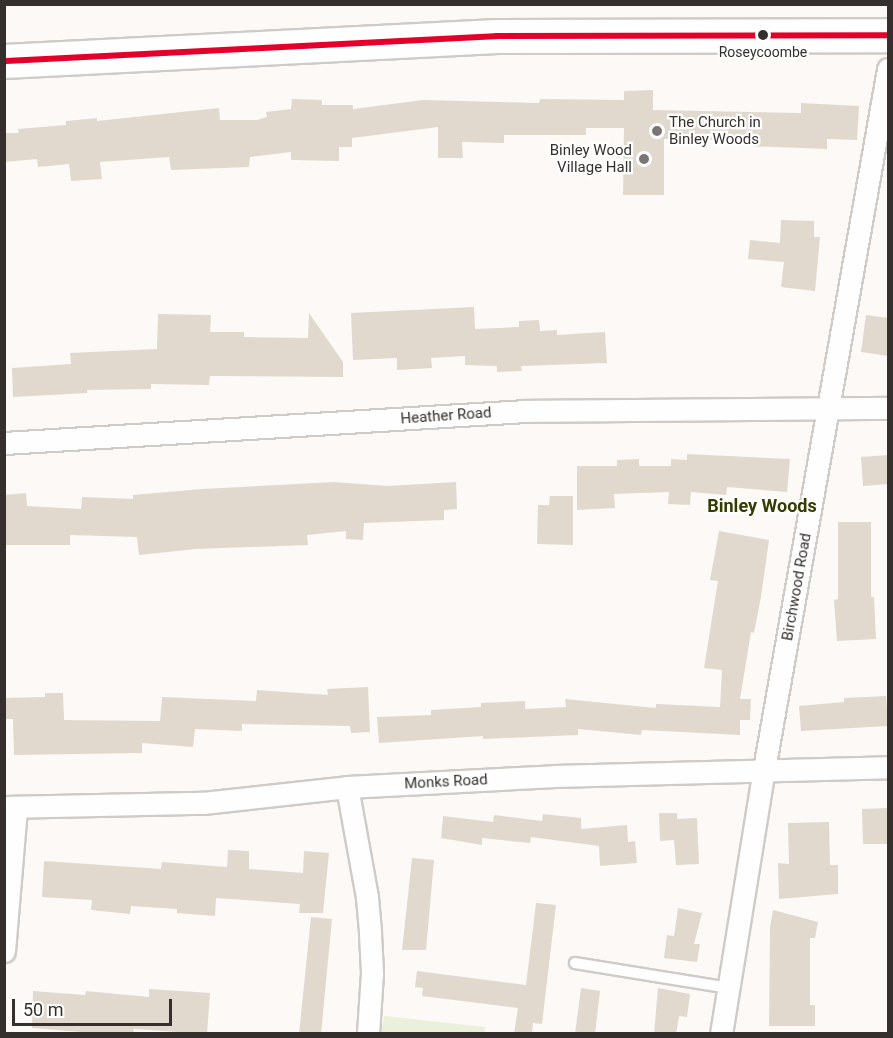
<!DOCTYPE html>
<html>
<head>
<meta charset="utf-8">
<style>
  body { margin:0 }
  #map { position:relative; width:893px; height:1038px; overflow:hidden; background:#fcf9f7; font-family:Roboto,sans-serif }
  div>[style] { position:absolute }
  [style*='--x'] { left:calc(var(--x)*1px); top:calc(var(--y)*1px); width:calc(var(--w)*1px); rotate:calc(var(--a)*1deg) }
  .green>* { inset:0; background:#ebf0da }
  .building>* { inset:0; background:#e1d9ce }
  .roads { filter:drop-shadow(2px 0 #cecbc8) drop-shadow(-2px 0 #cecbc8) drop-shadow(0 2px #cecbc8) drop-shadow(0 -2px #cecbc8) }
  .service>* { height:10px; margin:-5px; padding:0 5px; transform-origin:5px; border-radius:5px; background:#fffefe }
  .minor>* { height:21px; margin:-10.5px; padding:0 10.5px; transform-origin:10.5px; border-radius:10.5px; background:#fffefe }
  .primary>* { height:33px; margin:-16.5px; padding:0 16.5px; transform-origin:16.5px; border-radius:16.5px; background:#fffefe }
  .bus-1>* { height:6px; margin:-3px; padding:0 3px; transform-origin:3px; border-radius:3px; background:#e4002b }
  .dots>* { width:16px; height:16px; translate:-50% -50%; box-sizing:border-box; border:3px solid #fff; border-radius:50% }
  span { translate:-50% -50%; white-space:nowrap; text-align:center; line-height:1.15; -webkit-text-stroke:4.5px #fff; paint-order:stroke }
  .bus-label { font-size:14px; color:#35302d }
  .poi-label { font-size:15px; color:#35302d }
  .left { translate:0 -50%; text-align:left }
  .right { translate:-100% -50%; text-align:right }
  .street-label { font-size:15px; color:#35302d }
  .quarter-label { font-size:18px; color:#353c00; font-weight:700 }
  .frame { position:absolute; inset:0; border:6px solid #35302d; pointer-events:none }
  .scale { position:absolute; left:12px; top:999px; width:160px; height:27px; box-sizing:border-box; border:3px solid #35302d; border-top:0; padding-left:8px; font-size:18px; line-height:21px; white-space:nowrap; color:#35302d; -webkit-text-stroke:4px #fff; paint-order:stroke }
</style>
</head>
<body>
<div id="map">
  <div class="green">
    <div style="clip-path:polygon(384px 1016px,485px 1027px,485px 1033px,381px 1033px)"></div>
  </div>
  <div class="building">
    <div style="clip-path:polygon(653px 90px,653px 110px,801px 113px,801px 103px,859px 106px,857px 140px,827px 139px,827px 149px,746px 146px,746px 140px,664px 139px,664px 195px,623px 195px,624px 128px,586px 128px,586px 135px,504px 135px,504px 143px,462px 142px,463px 158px,438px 158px,438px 127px,352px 138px,352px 147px,339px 147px,339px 161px,291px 160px,291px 152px,250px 157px,249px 167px,171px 170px,169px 157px,100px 162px,102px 179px,71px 181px,69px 164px,38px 167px,37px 159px,4px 162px,4px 133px,19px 133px,18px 129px,66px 125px,66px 121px,97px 118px,97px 121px,219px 108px,220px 120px,257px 120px,267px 117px,266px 112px,291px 109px,292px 99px,322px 100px,322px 105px,353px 105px,353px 109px,423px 100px,539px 103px,540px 99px,624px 100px,624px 91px)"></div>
    <div style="clip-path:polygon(781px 220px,814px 221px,814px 237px,820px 237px,815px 291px,781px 287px,784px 262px,748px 259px,750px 240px,780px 243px)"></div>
    <div style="clip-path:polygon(474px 307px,475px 329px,519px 327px,519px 321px,539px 320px,540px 331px,557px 330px,557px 335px,605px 332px,607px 363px,521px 366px,522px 371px,497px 372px,497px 366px,465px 365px,465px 356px,431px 358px,432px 368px,397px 370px,397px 358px,353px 360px,351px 313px)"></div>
    <div style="clip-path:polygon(309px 313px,343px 362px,343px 377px,210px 376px,209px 385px,151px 384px,151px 389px,87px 390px,87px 393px,13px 397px,12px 368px,71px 364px,70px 353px,157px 349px,158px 314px,211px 315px,210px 332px,244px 332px,244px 337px,308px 338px)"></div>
    <div style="clip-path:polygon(866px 315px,888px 318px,888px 356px,861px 352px)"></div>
    <div style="clip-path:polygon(687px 454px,790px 459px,787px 492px,727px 487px,726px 495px,691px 492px,690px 505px,668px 504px,669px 492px,614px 494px,615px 508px,577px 510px,577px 466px,617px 466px,617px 460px,639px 459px,639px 466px,671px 466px,671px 459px,687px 460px)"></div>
    <div style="clip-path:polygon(888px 455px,888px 484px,863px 486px,861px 457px)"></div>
    <div style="clip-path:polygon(334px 482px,388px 486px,456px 482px,457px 509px,444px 510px,444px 520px,364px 523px,363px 540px,346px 539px,346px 531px,307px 535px,308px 545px,196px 549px,139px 555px,137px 537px,70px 535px,70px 545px,4px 545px,4px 495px,26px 493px,27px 506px,81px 509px,82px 497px,133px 499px,133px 495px,202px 489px)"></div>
    <div style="clip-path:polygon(550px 496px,573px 496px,573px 545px,537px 544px,538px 505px,549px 505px)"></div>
    <div style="clip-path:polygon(838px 522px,871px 522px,871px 597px,874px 597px,876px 639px,837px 641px,834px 600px,838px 599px)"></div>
    <div style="clip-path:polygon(719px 531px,769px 540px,761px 597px,754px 633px,751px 632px,740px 699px,751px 699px,750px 720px,740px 720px,740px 735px,642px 730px,641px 735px,578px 729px,578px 735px,483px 739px,483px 736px,379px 743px,377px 717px,431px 715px,431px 710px,481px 707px,481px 703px,525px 701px,525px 709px,566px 707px,565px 699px,656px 708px,656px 704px,720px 707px,722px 670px,704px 668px,718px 581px,710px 580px)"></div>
    <div style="clip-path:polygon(368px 687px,370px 732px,351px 733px,350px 726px,242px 724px,242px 731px,195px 729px,193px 747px,142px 743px,142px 753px,14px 755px,13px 719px,4px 719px,4px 698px,45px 697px,45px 693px,63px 693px,64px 720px,160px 721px,162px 697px,256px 701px,257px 690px,328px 695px,327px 689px)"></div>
    <div style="clip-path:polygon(886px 696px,888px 726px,801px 731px,799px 706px,844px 702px,844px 698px)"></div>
    <div style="clip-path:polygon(888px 808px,888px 844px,863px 844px,862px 809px)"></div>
    <div style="clip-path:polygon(659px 813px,677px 813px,677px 819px,697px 818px,699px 864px,676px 865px,674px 840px,660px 841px)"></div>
    <div style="clip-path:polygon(543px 814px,581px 818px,581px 829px,627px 825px,628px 842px,635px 841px,637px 863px,600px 866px,599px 846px,531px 837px,530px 843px,482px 838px,482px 845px,441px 838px,443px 816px,493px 822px,494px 815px,542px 821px)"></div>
    <div style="clip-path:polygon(829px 822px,830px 865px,838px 865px,838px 894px,779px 899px,778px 863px,789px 864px,788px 823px)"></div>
    <div style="clip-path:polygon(228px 850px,249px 851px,249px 869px,303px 873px,304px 851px,329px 853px,323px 913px,299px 913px,300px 904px,216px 898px,215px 916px,177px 913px,177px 909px,131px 906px,130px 914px,91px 910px,92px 900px,42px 897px,44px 861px,161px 869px,162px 862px,227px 867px)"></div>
    <div style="clip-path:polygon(412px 858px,434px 860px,426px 950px,402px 950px)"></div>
    <div style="clip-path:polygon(536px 903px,556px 905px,542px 1024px,533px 1023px,532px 1034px,514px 1034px,518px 1008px,422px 996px,423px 988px,415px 987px,417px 971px,526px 985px)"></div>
    <div style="clip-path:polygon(678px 908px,702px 913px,694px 944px,700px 944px,697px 962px,664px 958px,667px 935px,674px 936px)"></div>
    <div style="clip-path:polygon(773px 910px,818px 922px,815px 938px,810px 938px,810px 1005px,815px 1005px,815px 1026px,769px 1026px,770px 927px)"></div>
    <div style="clip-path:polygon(311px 917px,332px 919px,321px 1034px,299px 1034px)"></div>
    <div style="clip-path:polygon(581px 988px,600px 991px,595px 1034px,575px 1034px)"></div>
    <div style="clip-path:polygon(658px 988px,690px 994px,687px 1017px,679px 1016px,676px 1034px,654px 1034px)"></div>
    <div style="clip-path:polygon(149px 989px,210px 993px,207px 1034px,134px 1029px,133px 1034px,105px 1034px,32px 1028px,33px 991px,85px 995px,86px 991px,149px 997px)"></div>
  </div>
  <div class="roads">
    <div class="service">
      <div style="--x:575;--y:963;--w:156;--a:9.2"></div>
    </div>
    <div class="minor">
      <div style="--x:4;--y:443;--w:522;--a:-3.51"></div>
      <div style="--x:525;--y:411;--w:363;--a:-0.5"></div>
      <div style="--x:347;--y:787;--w:112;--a:79.7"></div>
      <div style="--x:367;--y:897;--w:37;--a:85"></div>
      <div style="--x:370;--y:934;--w:39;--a:87"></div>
      <div style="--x:372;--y:973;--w:61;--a:93.8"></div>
      <div style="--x:4;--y:807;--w:199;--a:-1.2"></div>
      <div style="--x:203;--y:803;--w:145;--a:-6.3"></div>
      <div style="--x:347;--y:787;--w:208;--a:-3"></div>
      <div style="--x:555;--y:776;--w:333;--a:-1.5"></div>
      <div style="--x:4;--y:951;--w:144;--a:-85.2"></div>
      <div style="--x:721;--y:1034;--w:268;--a:-80.8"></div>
      <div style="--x:764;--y:769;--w:711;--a:-79.95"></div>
    </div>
    <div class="primary">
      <div style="--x:4;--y:61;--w:493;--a:-2.9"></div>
      <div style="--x:496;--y:36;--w:392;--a:-0.1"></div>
    </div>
  </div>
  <div class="bus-1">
    <div style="--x:4;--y:61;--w:493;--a:-2.9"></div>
    <div style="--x:496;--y:36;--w:392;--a:-0.1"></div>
  </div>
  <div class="dots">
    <div style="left:763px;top:35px;background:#35302d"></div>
    <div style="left:657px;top:131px;background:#7b7674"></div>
    <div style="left:644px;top:159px;background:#7b7674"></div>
  </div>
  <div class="bus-label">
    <span style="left:763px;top:52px">Roseycoombe</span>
  </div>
  <div class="poi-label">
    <span class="left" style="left:669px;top:131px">The Church in<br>Binley Woods</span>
    <span class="right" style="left:632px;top:159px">Binley Wood<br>Village Hall</span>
  </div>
  <div class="street-label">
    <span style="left:446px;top:416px;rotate:-4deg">Heather Road</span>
    <span style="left:797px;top:587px;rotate:-80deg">Birchwood Road</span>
    <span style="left:446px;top:782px;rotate:-3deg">Monks Road</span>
  </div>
  <div class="quarter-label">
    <span style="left:762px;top:506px">Binley Woods</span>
  </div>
  <div class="frame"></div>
  <div class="scale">50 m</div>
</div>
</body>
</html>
